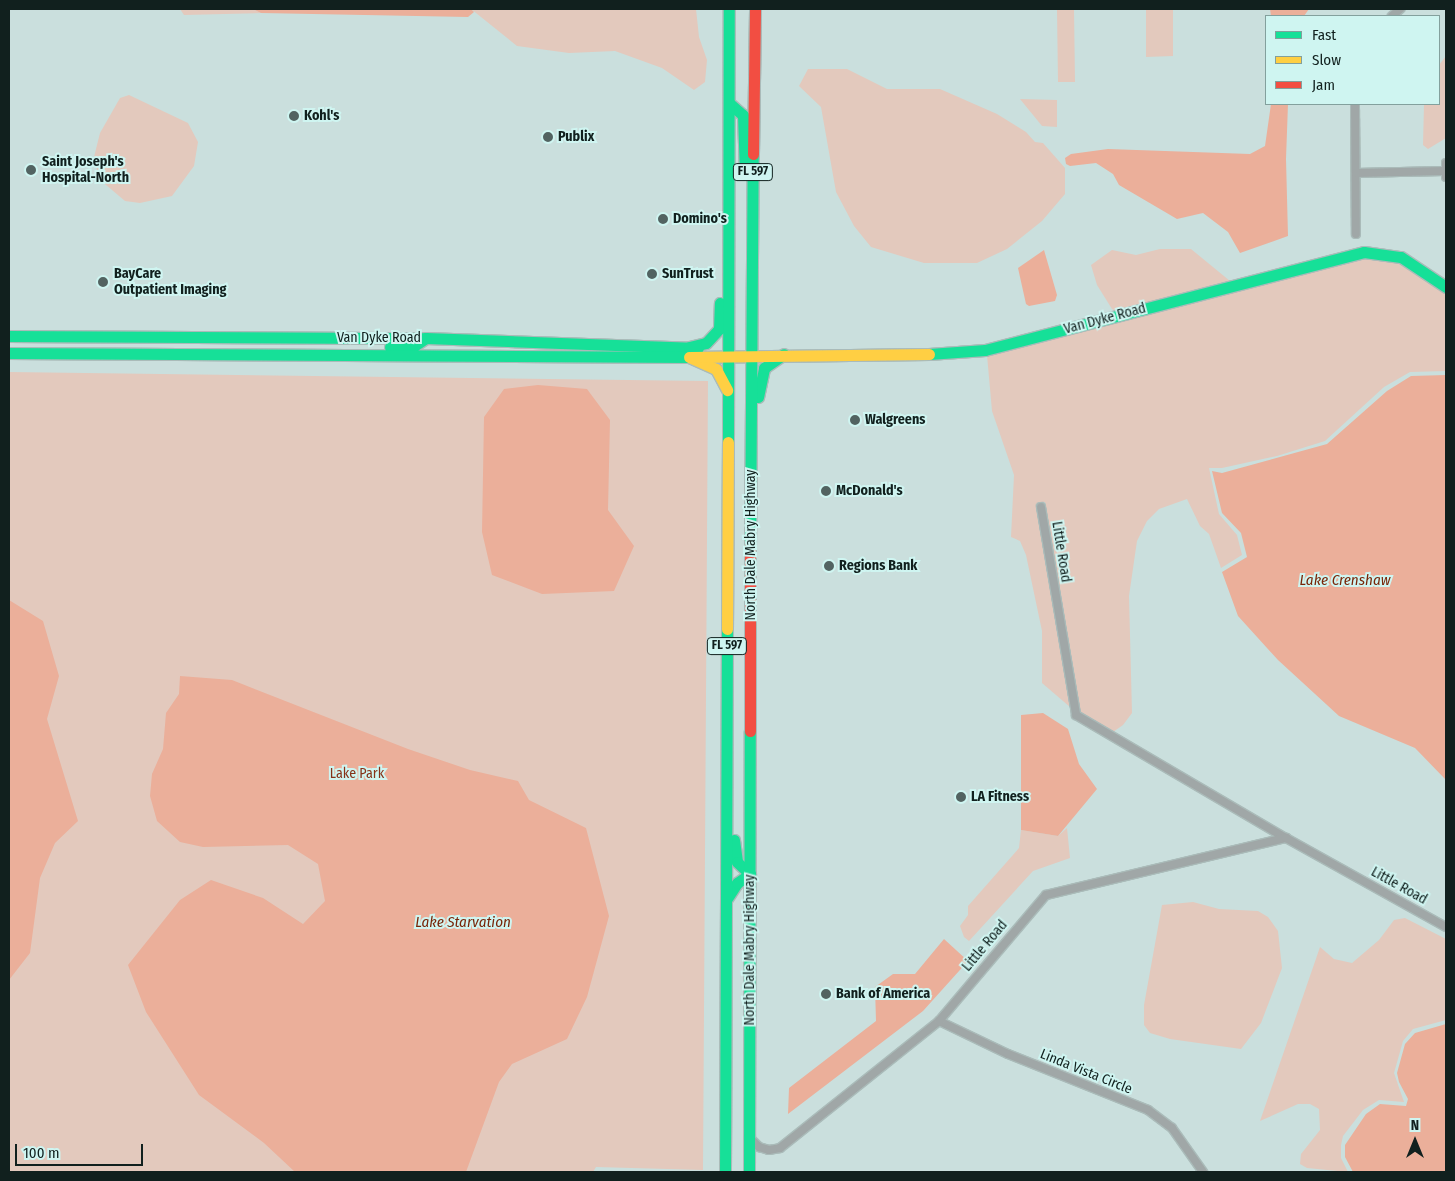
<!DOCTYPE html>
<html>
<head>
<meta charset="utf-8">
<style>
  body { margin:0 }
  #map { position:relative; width:1455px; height:1181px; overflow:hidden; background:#cadfdd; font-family:"Fira Sans Condensed",sans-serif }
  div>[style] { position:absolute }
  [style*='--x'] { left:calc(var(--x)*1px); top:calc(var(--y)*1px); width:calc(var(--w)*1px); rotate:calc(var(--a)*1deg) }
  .green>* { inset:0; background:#e3c9bd }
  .water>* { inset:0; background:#ebaf9a }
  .roads { filter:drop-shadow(1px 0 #aabbb9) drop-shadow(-1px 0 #aabbb9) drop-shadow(0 1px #aabbb9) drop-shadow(0 -1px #aabbb9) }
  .street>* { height:8px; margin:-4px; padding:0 4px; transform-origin:4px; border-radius:4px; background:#a0a7a7 }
  .fast>* { height:11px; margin:-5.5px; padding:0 5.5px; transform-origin:5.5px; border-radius:5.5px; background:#16e098 }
  .slow>* { height:11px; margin:-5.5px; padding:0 5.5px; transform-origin:5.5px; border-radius:5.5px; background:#ffcf43 }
  .jam>* { height:11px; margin:-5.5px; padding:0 5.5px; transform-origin:5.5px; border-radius:5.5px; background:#f24e42 }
  .dots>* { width:14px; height:14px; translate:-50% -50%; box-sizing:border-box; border:2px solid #cff5f1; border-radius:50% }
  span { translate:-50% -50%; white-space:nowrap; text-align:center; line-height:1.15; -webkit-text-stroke:4px #cff5f1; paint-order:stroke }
  .shield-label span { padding:1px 4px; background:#cff5f1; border:1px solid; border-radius:4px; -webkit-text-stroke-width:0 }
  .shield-label { font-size:12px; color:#11201e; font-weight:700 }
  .poi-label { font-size:14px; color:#11201e; font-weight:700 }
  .left { translate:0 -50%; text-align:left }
  .street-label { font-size:14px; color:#11201e }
  .park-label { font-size:14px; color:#863218 }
  .water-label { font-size:15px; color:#782508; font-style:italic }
  .frame { position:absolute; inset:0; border:10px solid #11201e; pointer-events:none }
  .legend { position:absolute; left:1265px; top:15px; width:175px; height:90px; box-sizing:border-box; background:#cff5f1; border:1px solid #83a09d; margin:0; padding:6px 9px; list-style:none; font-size:15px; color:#11201e }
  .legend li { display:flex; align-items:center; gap:10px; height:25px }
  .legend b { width:25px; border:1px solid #83a09d }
  .north { position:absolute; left:1390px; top:1116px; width:50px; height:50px; -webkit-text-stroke:4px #cff5f1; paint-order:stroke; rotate:0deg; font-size:14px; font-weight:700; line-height:20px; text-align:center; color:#11201e }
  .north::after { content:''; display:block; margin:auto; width:18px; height:22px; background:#11201e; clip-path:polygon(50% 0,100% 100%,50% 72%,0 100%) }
  .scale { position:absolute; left:15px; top:1144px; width:128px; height:22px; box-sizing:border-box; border:2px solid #11201e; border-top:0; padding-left:6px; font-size:15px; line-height:18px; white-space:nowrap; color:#11201e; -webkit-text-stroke:4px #cff5f1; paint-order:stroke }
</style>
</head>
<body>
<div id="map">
  <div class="green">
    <div style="clip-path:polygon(180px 9px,253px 9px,261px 13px,184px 15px)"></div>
    <div style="clip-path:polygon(471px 9px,696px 9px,699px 37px,707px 60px,705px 82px,694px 90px,662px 68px,615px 51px,569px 53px,517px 46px)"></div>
    <div style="clip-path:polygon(1057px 9px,1074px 9px,1075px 82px,1058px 82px)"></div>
    <div style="clip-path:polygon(1146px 9px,1173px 9px,1173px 56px,1146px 57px)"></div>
    <div style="clip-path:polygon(1446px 56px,1446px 138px,1428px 149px,1423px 145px,1424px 104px,1439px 104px,1439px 65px)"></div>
    <div style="clip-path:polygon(808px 69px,847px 69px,887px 89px,940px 89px,997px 114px,1026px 132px,1035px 142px,1043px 143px,1065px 168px,1065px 194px,1042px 221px,1007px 249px,977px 263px,924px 263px,871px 247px,854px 226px,836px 192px,821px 107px,799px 86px)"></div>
    <div style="clip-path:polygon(129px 95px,188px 123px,198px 142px,194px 166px,172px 196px,140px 203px,125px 201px,99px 179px,94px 157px,100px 133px,120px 98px)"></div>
    <div style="clip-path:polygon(1020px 99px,1057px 100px,1057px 127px,1042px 126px)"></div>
    <div style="clip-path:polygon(1160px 249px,1191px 249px,1230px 281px,1116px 311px,1112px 309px,1097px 285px,1091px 265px,1112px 250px,1136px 255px)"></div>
    <div style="clip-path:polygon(1365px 257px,1389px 259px,1411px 267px,1446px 293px,1446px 371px,1410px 372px,1384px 387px,1325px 441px,1277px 456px,1222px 468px,1209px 468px,1219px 514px,1237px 535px,1242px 555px,1221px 568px,1209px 534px,1200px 526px,1187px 499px,1159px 509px,1147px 521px,1137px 541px,1129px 596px,1132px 713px,1123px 725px,1113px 732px,1079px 712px,1045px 502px,1036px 504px,1070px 707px,1042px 683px,1042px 631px,1026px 555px,1020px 541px,1011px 537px,1014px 475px,992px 411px,987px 355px)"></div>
    <div style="clip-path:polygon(9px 372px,708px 381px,703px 1170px,596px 1167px,593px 1172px,9px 1172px)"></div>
    <div style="clip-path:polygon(1067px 828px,1070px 858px,1033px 871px,969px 941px,964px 937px,960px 926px,968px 915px,968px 906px,1019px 848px,1021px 830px,1058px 836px)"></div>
    <div style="clip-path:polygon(1193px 902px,1219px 909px,1258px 911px,1268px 917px,1278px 931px,1282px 968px,1261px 1023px,1241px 1049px,1170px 1039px,1150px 1033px,1144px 1025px,1144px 1005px,1162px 905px)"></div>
    <div style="clip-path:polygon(1405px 918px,1446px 939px,1446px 1020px,1413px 1029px,1403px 1041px,1394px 1073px,1404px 1102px,1379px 1100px,1363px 1110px,1343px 1136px,1341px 1145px,1341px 1158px,1348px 1172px,1307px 1168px,1300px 1164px,1301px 1154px,1320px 1130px,1319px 1109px,1310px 1104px,1298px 1104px,1260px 1121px,1320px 947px,1334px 959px,1352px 963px,1379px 940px,1394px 920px)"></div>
  </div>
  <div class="water">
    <div style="clip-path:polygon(253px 9px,471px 9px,474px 12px,468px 17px,261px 13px)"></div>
    <div style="clip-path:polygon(1270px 9px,1309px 9px,1304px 16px,1271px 16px)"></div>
    <div style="clip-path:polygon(1271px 104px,1288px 104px,1286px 159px,1288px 236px,1240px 253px,1228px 232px,1203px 213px,1177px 219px,1119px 185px,1113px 174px,1096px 163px,1070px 166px,1066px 164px,1065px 158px,1071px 154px,1108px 149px,1250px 154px,1265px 146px)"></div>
    <div style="clip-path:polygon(1044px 250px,1057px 295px,1055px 301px,1029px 306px,1026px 304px,1018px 268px)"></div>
    <div style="clip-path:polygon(1446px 375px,1446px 780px,1415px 748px,1339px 716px,1278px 660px,1238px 616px,1222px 572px,1247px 557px,1241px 533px,1222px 513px,1212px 471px,1222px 473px,1327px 444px,1387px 391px,1411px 376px)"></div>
    <div style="clip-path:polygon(538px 385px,587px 389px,610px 420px,608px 510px,634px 546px,614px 591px,542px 594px,492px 575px,482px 532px,484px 417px,504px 389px)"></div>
    <div style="clip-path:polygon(9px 600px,43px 621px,59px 676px,47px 719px,78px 821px,55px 843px,40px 878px,30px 953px,9px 980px)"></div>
    <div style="clip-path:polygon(180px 676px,232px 680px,408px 749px,470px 770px,518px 781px,529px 800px,586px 828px,609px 916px,587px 997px,567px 1039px,512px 1064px,499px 1082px,466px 1172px,295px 1172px,264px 1143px,199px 1095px,146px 1012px,128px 965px,180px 900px,211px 880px,263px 898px,303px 924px,325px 901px,318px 864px,288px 845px,203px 847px,180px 842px,157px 821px,150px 796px,152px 774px,163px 749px,166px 713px,179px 694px)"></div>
    <div style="clip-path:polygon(1043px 713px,1068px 729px,1079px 764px,1097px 789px,1058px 836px,1021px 830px,1021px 715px)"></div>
    <div style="clip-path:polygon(944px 939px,968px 961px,923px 1011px,788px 1114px,789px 1088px,876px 1021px,875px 987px,893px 974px,915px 974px)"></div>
    <div style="clip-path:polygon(1446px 1024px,1446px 1172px,1353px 1172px,1345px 1157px,1345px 1145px,1366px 1114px,1380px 1104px,1406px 1106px,1408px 1099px,1399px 1082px,1397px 1073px,1405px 1044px,1415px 1033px)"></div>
  </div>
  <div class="roads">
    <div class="street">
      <div style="--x:1392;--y:16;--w:11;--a:-41"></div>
      <div style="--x:1355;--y:104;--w:130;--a:89.6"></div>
      <div style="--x:1446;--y:163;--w:14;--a:90"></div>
      <div style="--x:1356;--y:173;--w:88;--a:-1.3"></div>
      <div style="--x:1041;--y:507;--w:211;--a:80.4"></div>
      <div style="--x:1076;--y:715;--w:243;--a:30.4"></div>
      <div style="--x:939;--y:1021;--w:76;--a:25.6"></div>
      <div style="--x:1008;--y:1054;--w:151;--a:21.8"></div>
      <div style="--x:1148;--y:1110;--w:30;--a:37"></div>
      <div style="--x:1172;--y:1128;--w:54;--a:54.8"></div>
      <div style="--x:750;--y:1138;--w:13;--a:45"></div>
      <div style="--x:759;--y:1147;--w:10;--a:17"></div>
      <div style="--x:769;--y:1150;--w:11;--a:-10"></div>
      <div style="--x:780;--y:1148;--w:203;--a:-38.6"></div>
      <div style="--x:939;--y:1021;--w:165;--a:-49.7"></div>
      <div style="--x:1046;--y:895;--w:247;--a:-13.4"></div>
      <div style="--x:1286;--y:838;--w:183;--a:29.1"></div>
    </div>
    <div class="fast">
      <div style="--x:729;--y:103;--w:18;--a:41"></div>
      <div style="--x:743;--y:115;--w:58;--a:88"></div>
      <div style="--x:9;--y:336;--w:417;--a:0.3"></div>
      <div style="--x:426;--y:338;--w:272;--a:2.1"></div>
      <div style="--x:390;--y:347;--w:24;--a:-2"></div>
      <div style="--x:414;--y:346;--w:14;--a:-34"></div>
      <div style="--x:689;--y:347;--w:17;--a:-13"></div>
      <div style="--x:706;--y:343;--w:19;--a:-47"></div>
      <div style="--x:719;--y:329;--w:26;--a:-88"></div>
      <div style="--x:9;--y:353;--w:682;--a:0.34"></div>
      <div style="--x:929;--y:354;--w:56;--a:-4.1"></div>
      <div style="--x:985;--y:350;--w:391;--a:-14.5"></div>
      <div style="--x:1364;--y:252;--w:37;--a:8"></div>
      <div style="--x:1401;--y:257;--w:54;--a:33.7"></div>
      <div style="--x:758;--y:397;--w:30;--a:-78"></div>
      <div style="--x:764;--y:368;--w:24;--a:-35"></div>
      <div style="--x:728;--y:442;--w:433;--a:-89.9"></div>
      <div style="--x:750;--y:546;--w:392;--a:-89.6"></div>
      <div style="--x:734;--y:840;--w:22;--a:82"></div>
      <div style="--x:737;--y:862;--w:18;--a:43"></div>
      <div style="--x:726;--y:900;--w:20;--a:-57"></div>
      <div style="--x:737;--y:883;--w:16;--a:-35"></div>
      <div style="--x:725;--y:1172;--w:543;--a:-89.79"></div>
      <div style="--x:749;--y:1172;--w:441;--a:-89.9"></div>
    </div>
    <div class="slow">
      <div style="--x:689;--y:357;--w:30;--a:24"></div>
      <div style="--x:716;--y:369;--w:24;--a:62"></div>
      <div style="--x:691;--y:357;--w:238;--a:-0.7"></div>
      <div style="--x:727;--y:629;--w:187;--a:-89.7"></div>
    </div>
    <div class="jam">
      <div style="--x:753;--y:154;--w:145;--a:-89.2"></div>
      <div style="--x:750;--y:731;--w:185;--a:-90"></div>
    </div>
  </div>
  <div class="dots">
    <div style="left:294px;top:116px;background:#526361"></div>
    <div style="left:548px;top:137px;background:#526361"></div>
    <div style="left:31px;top:170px;background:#526361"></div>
    <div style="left:663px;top:219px;background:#526361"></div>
    <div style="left:652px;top:274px;background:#526361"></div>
    <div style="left:103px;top:282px;background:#526361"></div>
    <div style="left:855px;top:420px;background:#526361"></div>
    <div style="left:826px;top:491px;background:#526361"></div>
    <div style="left:829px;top:566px;background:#526361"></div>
    <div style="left:961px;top:797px;background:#526361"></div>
    <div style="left:826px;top:994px;background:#526361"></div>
  </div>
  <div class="shield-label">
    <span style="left:753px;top:172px">FL 597</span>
    <span style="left:727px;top:646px">FL 597</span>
  </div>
  <div class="poi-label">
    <span class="left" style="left:304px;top:116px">Kohl's</span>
    <span class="left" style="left:558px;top:137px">Publix</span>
    <span class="left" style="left:42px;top:170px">Saint Joseph's<br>Hospital-North</span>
    <span class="left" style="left:673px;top:219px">Domino's</span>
    <span class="left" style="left:114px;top:282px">BayCare<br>Outpatient Imaging</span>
    <span class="left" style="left:662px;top:274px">SunTrust</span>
    <span class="left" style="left:865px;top:420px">Walgreens</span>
    <span class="left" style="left:836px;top:491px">McDonald's</span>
    <span class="left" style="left:839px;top:566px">Regions Bank</span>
    <span class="left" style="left:971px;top:797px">LA Fitness</span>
    <span class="left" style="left:836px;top:994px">Bank of America</span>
  </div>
  <div class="street-label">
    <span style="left:1105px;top:319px;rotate:-15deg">Van Dyke Road</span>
    <span style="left:379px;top:338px">Van Dyke Road</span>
    <span style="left:751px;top:545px;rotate:-90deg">North Dale Mabry Highway</span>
    <span style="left:1061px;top:552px;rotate:81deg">Little Road</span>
    <span style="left:1399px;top:886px;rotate:29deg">Little Road</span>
    <span style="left:985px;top:946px;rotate:-50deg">Little Road</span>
    <span style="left:750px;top:950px;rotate:-90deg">North Dale Mabry Highway</span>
    <span style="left:1086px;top:1072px;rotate:22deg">Linda Vista Circle</span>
  </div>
  <div class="park-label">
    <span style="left:357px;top:774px">Lake Park</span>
  </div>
  <div class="water-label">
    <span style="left:1345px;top:581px">Lake Crenshaw</span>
    <span style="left:463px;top:923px">Lake Starvation</span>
  </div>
  <div class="frame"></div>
  <ul class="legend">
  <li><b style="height:6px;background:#16e098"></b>Fast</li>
  <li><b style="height:6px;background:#ffcf43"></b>Slow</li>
  <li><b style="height:6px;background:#f24e42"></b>Jam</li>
  </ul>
  <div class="north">N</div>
  <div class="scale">100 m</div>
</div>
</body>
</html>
